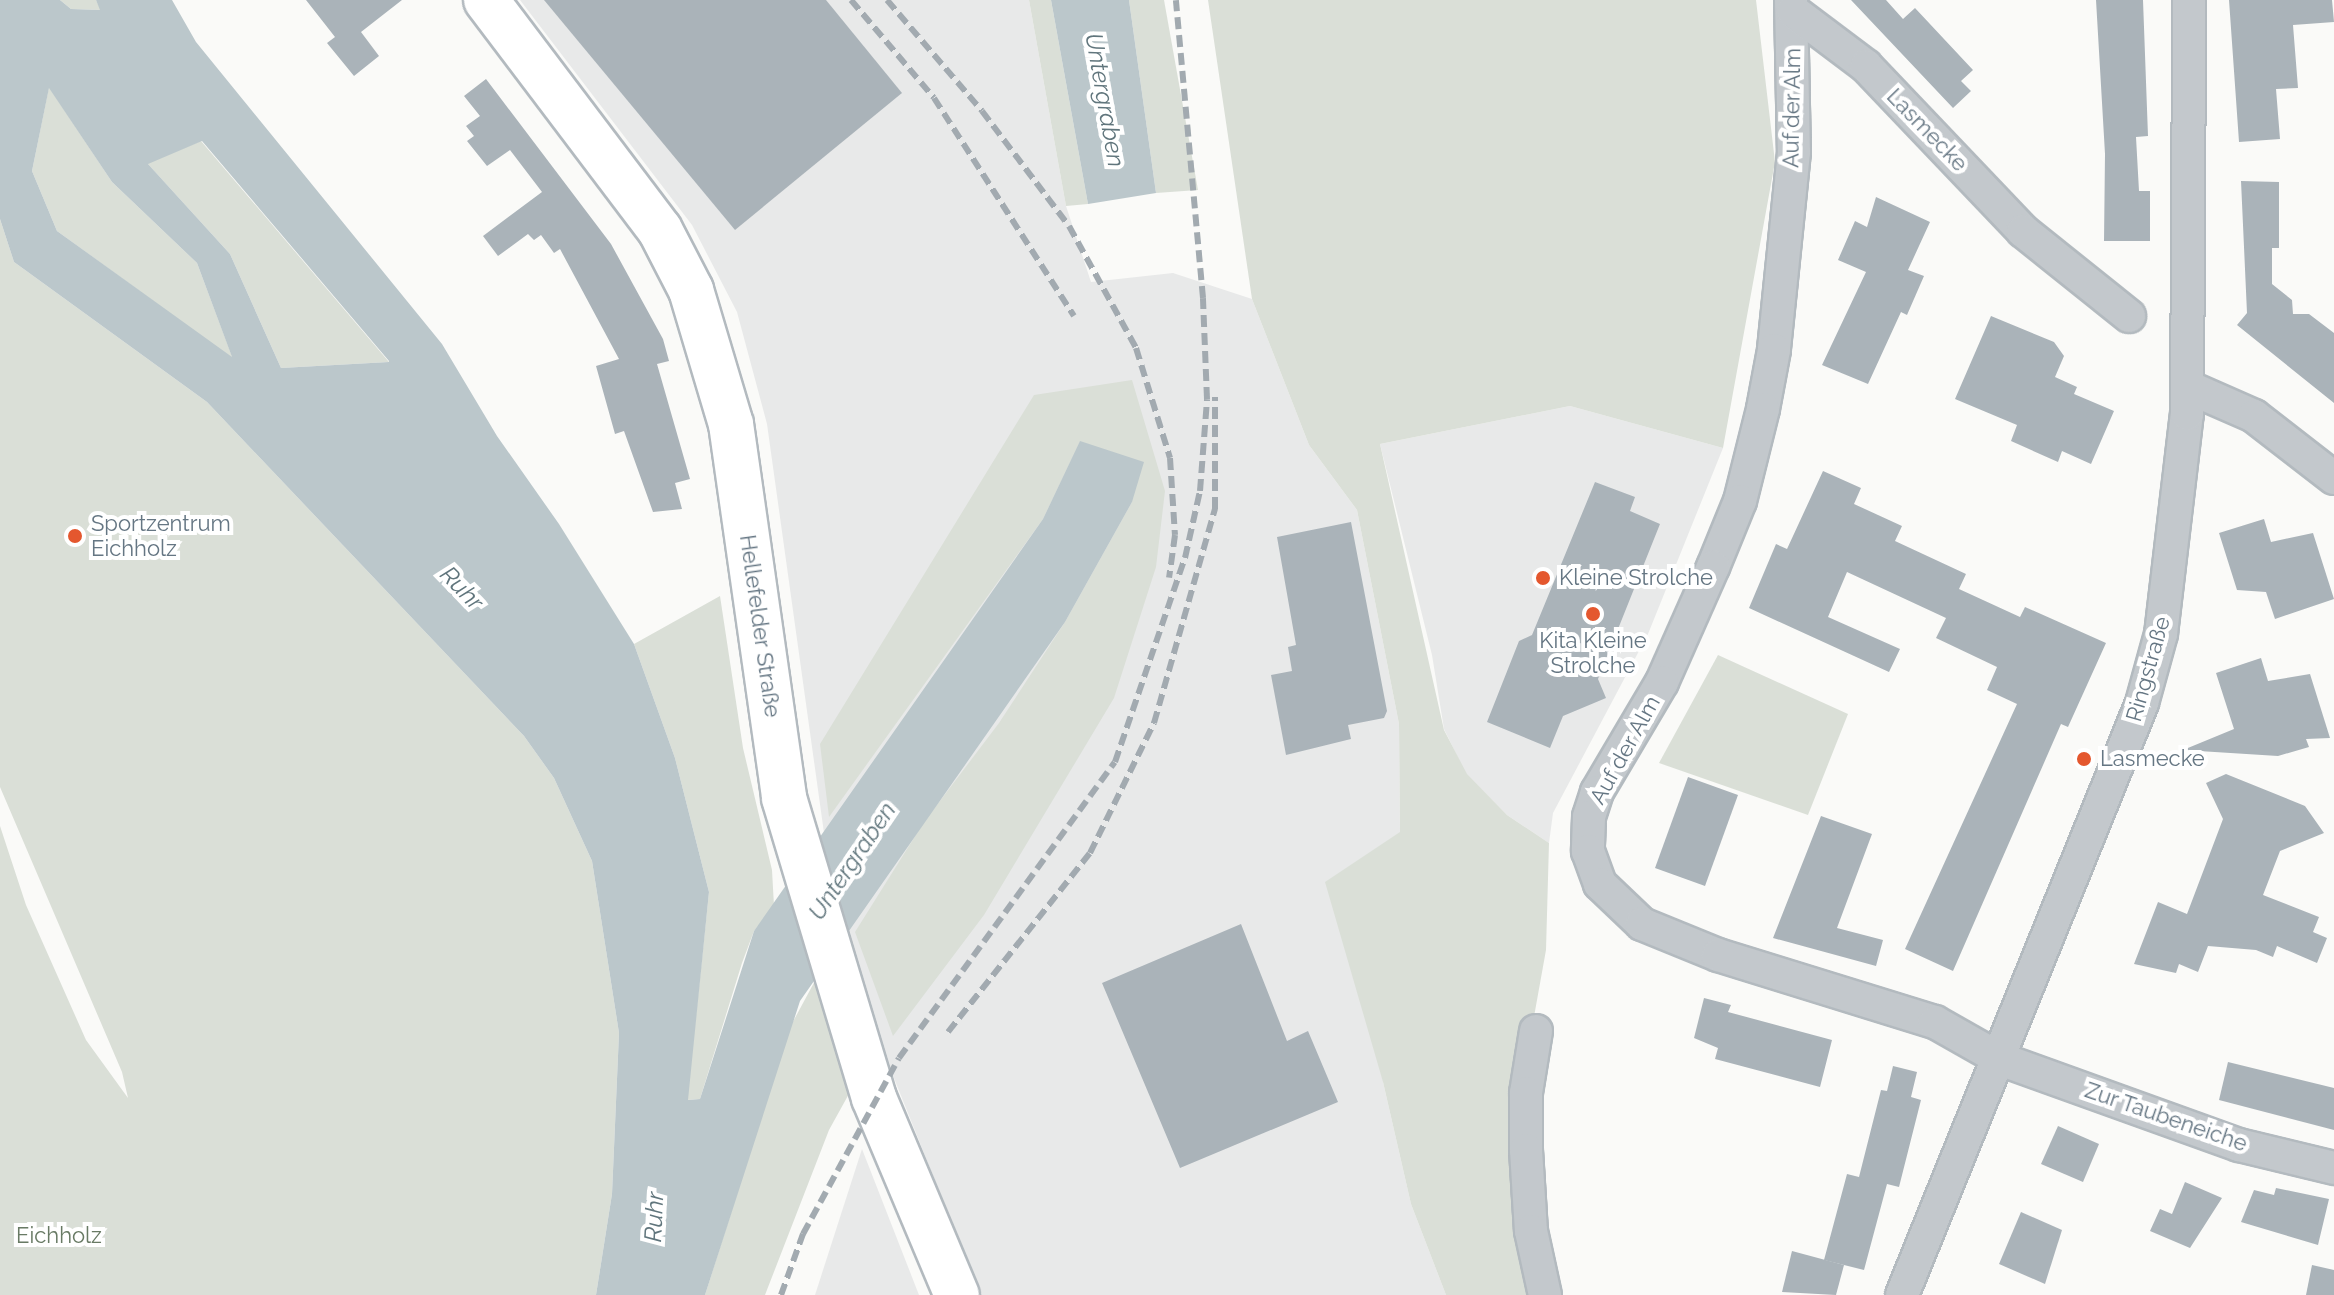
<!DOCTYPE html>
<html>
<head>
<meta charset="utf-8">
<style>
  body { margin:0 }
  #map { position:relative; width:2334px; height:1295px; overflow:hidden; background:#fafaf8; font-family:Raleway,sans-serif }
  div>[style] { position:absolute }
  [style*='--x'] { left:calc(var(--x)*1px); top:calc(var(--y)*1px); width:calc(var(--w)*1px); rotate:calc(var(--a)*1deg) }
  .built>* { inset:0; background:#e8e9e9 }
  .green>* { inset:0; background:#dadfd7 }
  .water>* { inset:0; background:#bbc7cb }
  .building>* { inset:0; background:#aab3b9 }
  .roads { filter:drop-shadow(2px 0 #b3babf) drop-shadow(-2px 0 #b3babf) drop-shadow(0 2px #b3babf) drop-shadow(0 -2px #b3babf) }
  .street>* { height:32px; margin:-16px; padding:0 16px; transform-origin:16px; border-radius:16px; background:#c3c8cc }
  .secondary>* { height:44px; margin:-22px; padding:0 22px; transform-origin:22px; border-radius:22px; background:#fff }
  .rail>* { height:6px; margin-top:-3px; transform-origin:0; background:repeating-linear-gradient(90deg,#a2aab0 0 12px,transparent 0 18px) }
  .dots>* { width:22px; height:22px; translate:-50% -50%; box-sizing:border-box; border:4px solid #fff; border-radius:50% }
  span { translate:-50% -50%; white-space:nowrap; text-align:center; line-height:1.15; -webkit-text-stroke:8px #fff; paint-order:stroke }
  .street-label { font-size:22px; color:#657683 }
  .poi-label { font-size:22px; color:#657683 }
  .left { translate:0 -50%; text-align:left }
  .park-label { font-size:22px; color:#687a64 }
  .water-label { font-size:24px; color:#60757c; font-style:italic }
</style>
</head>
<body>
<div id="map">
  <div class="built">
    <div style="clip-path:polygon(520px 0,1029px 0,1066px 206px,1091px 282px,1173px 273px,1252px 299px,1309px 445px,1357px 510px,1399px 724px,1400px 832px,1383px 1082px,1411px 1204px,1446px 1295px,981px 1295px,867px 1011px,830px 876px,767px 424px,737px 312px,692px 225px)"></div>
    <div style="clip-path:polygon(1570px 406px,1723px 448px,1648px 634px,1553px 813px,1549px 843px,1507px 815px,1466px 774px,1444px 729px,1432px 655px,1380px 444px)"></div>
    <div style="clip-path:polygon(862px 1149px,919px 1295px,815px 1295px)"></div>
  </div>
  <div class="green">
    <div style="clip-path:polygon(60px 0,96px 0,101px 10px,71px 9px)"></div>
    <div style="clip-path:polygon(1029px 0,1051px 0,1088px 204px,1066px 206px)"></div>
    <div style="clip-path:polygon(1129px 0,1164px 0,1198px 190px,1156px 193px)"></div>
    <div style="clip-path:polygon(1208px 0,1756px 0,1775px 162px,1723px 448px,1570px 406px,1380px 444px,1444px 730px,1467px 774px,1507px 815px,1549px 843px,1546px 950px,1521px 1089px,1533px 1295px,1446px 1295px,1411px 1204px,1383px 1082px,1325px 882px,1400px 832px,1399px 724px,1357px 510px,1309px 445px,1252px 299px)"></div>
    <div style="clip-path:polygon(49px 87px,112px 182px,197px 263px,233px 359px,57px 231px,32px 171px)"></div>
    <div style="clip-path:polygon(201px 141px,389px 362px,281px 368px,230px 254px,147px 163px)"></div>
    <div style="clip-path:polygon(0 219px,14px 262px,207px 402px,524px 736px,554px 778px,592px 861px,619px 1033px,612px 1194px,596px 1295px,0 1295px,0 826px,26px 905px,86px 1040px,128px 1098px,122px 1072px,0 787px)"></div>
    <div style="clip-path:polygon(1132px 380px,1165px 491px,1156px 567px,1114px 698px,984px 915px,893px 1036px,855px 932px,924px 822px,999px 723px,1065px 622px,1132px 502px,1080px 442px,1043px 519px,829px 817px,820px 744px,1034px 395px)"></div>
    <div style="clip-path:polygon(720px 596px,743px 748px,772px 870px,774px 906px,754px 931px,742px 963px,700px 1099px,687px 1100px,709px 892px,675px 758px,634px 644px)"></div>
    <div style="clip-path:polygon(1718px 655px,1848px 714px,1808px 815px,1659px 763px)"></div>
    <div style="clip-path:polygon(816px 979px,850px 1092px,829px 1130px,765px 1295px,705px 1295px,789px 1029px)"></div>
  </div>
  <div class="water">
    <div style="clip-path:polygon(evenodd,0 0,60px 0,71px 9px,100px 10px,96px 0,172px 0,196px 42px,442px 344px,497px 436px,559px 524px,634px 644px,675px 758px,709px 892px,688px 1100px,700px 1099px,754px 931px,1043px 519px,1080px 441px,1144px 462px,1132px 502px,1065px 622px,800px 1001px,705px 1295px,596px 1295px,612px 1194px,619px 1033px,592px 861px,554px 778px,524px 736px,207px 402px,14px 262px,0 219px,0 0,49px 88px,112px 182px,197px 263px,232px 357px,57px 231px,32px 171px,49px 88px,0 0,202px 141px,389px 361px,389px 362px,281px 368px,230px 254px,148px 164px,202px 141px)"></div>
    <div style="clip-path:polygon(1051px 0,1129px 0,1156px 193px,1088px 204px)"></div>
  </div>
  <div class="building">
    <div style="clip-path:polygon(306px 0,402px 0,361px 32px,379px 56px,354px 76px,327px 43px,335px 37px)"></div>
    <div style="clip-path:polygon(544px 0,826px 0,902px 93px,735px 230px)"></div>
    <div style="clip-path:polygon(1851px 0,1886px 0,1903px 19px,1915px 8px,1973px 70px,1961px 81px,1971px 91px,1953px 108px)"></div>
    <div style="clip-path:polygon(2096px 0,2143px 0,2148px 136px,2136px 137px,2139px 191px,2150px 191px,2150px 241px,2104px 241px,2105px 154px)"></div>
    <div style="clip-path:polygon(2229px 0,2332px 0,2334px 22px,2293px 25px,2298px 88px,2276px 89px,2280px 139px,2239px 142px)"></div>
    <div style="clip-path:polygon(486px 79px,611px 244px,663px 339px,669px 361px,657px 364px,690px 479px,675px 483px,682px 509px,653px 512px,624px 431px,615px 434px,596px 366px,619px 359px,560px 249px,554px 253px,541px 235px,534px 240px,528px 234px,498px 256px,483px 236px,542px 192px,510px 150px,487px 166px,467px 141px,474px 136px,466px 126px,480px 116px,464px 96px)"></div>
    <div style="clip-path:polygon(2241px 181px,2279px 182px,2279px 248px,2272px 248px,2272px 284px,2292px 300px,2293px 314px,2309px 314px,2334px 333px,2334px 403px,2237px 325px,2247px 313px)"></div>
    <div style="clip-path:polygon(1876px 197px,1930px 222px,1908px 270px,1924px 276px,1907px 315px,1901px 312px,1868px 384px,1822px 365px,1866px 272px,1838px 260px,1855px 221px,1867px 227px)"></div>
    <div style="clip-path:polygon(1991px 316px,2054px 342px,2064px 356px,2055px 377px,2077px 387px,2074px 394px,2114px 411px,2091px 464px,2062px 451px,2058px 462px,2011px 441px,2017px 425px,1955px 399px)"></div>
    <div style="clip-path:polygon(1823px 471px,1861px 488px,1854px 504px,1902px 526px,1895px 541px,1966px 574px,1959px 589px,2020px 617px,2025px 607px,2106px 643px,2068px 727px,2061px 724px,1953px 971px,1905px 949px,2017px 704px,1987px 690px,1997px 667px,1936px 638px,1946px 618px,1847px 572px,1828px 617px,1900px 649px,1889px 672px,1749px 608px,1776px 544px,1787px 549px)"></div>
    <div style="clip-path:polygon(1595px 482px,1635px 497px,1630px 511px,1660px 524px,1598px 679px,1606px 698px,1563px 716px,1550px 748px,1487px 722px,1519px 641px,1532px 635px)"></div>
    <div style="clip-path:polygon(2264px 519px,2271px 542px,2313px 533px,2334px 599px,2275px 619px,2266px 592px,2237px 590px,2219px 533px)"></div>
    <div style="clip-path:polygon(1351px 522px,1387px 711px,1384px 718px,1348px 725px,1351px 739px,1286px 755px,1271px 675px,1292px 671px,1288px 647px,1296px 645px,1277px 537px)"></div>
    <div style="clip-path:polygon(2261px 658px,2268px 681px,2310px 674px,2330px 738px,2306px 739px,2309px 747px,2278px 756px,2183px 750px,2234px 729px,2216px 673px)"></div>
    <div style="clip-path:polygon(2226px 774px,2305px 806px,2324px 833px,2280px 851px,2263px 895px,2319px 917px,2313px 932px,2327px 938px,2317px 963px,2277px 946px,2273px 957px,2256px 950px,2208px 946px,2198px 972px,2179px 964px,2176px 973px,2134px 964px,2158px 902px,2187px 914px,2223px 819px,2206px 783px)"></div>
    <div style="clip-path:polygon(1688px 777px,1738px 795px,1705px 886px,1655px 868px)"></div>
    <div style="clip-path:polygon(1821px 816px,1872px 834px,1837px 928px,1883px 940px,1876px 966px,1773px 938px)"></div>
    <div style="clip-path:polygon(1241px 924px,1287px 1041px,1308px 1031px,1338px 1102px,1180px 1168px,1102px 983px)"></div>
    <div style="clip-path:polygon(1704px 998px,1731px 1005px,1728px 1012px,1832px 1040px,1820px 1087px,1715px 1059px,1718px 1048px,1694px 1038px)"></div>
    <div style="clip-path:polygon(2228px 1062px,2334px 1088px,2334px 1130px,2219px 1100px)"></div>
    <div style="clip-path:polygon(1893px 1066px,1917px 1072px,1911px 1097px,1921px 1100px,1899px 1187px,1887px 1184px,1864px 1270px,1824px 1260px,1847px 1174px,1859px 1177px,1881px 1090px,1887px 1091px)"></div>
    <div style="clip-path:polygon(2058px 1126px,2099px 1144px,2083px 1182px,2041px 1164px)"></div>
    <div style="clip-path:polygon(2185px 1182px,2222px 1198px,2190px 1248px,2150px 1231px,2160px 1209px,2172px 1214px)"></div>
    <div style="clip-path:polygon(2276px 1188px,2329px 1199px,2318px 1245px,2241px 1222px,2254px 1190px,2274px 1195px)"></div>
    <div style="clip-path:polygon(2021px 1212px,2062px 1230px,2045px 1284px,1999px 1264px)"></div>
    <div style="clip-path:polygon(1792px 1251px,1844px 1265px,1836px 1295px,1782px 1292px)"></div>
    <div style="clip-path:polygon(2312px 1265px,2334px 1270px,2334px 1295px,2306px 1295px)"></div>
  </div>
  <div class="roads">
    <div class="street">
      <div style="--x:1791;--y:0;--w:152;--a:88.9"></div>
      <div style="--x:1794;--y:152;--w:199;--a:95.8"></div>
      <div style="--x:1774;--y:350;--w:60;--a:100.6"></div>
      <div style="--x:1763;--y:409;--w:95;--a:104"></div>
      <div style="--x:1740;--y:501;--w:71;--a:112.2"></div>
      <div style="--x:1713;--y:567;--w:126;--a:113.9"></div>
      <div style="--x:1662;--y:682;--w:128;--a:120.6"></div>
      <div style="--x:1597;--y:792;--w:26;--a:108"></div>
      <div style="--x:1589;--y:817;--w:34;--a:92"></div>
      <div style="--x:1588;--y:851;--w:35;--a:70"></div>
      <div style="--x:1600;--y:884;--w:58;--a:43.6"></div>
      <div style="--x:1642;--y:924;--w:82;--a:22.2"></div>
      <div style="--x:1718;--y:955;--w:227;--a:17.2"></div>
      <div style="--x:1935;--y:1022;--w:75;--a:29.6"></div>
      <div style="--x:2000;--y:1059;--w:254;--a:19.8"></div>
      <div style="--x:2239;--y:1145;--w:98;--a:13.6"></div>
      <div style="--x:1793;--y:11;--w:91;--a:37"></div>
      <div style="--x:1866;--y:66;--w:228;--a:46.4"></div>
      <div style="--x:2023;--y:231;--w:136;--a:38.7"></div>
      <div style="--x:2188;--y:387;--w:72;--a:23.7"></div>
      <div style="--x:2254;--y:416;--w:101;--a:37.8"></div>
      <div style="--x:1536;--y:1031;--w:63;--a:99.2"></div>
      <div style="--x:1526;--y:1093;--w:57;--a:90"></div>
      <div style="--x:1526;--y:1150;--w:81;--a:86.5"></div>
      <div style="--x:1531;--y:1231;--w:66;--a:77.7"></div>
      <div style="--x:1902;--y:1295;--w:639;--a:-67.93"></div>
      <div style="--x:2142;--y:703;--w:72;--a:-74.6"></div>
      <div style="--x:2161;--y:634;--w:222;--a:-83.3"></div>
      <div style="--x:2187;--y:414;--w:414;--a:-89.7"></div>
    </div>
    <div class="secondary">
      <div style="--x:486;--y:0;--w:288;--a:52.9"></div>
      <div style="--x:660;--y:230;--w:68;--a:62.7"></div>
      <div style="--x:691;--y:290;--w:140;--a:73.4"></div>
      <div style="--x:731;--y:424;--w:378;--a:81.9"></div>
      <div style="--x:784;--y:798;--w:313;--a:73.3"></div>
      <div style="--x:874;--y:1098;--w:214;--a:67.2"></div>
    </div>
  </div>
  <div class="rail">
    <div style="--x:851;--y:0;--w:128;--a:49.7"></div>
    <div style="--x:934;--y:98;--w:259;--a:57.3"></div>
    <div style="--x:887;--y:0;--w:146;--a:49.4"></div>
    <div style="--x:982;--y:111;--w:144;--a:52.9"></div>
    <div style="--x:1069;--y:226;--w:139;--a:61.2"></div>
    <div style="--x:1136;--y:348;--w:115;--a:72.8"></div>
    <div style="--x:1170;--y:458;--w:77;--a:86.3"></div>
    <div style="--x:1175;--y:535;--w:43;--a:97.9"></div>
    <div style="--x:948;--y:1032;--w:228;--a:-51.6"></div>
    <div style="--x:1090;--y:853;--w:145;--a:-63.8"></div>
    <div style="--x:1154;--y:723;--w:223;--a:-74.1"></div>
    <div style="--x:1215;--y:509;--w:112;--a:-90"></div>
    <div style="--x:781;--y:1295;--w:65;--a:-70.2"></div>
    <div style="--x:803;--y:1234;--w:200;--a:-61.4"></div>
    <div style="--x:899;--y:1058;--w:366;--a:-53.9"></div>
    <div style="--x:1115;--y:762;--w:216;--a:-71.1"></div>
    <div style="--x:1185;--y:558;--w:69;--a:-77.4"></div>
    <div style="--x:1200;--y:491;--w:92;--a:-85.6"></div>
    <div style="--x:1207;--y:399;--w:101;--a:-92.3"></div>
    <div style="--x:1203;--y:298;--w:299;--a:-95.2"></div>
  </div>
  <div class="dots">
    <div style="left:75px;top:536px;background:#e4572e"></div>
    <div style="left:1543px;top:578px;background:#e4572e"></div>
    <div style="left:1593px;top:614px;background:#e4572e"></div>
    <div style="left:2084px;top:759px;background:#e4572e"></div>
  </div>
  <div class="street-label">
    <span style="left:1792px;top:108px;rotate:-89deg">Auf der Alm</span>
    <span style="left:1927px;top:130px;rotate:46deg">Lasmecke</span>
    <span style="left:760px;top:626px;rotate:82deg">Hellefelder Straße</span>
    <span style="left:2148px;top:669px;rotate:-74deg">Ringstraße</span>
    <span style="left:1625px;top:750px;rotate:-61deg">Auf der Alm</span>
    <span style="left:2166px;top:1117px;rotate:19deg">Zur Taubeneiche</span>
  </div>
  <div class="poi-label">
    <span class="left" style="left:91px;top:536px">Sportzentrum<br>Eichholz</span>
    <span class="left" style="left:1559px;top:578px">Kleine Strolche</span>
    <span style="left:1593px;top:653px">Kita Kleine<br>Strolche</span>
    <span class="left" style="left:2100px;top:759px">Lasmecke</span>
  </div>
  <div class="park-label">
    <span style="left:59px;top:1236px">Eichholz</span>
  </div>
  <div class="water-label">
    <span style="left:1105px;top:100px;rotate:80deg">Untergraben</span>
    <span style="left:462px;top:588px;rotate:46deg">Ruhr</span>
    <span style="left:852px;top:861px;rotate:-56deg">Untergraben</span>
    <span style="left:654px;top:1217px;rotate:-87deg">Ruhr</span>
  </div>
</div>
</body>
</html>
